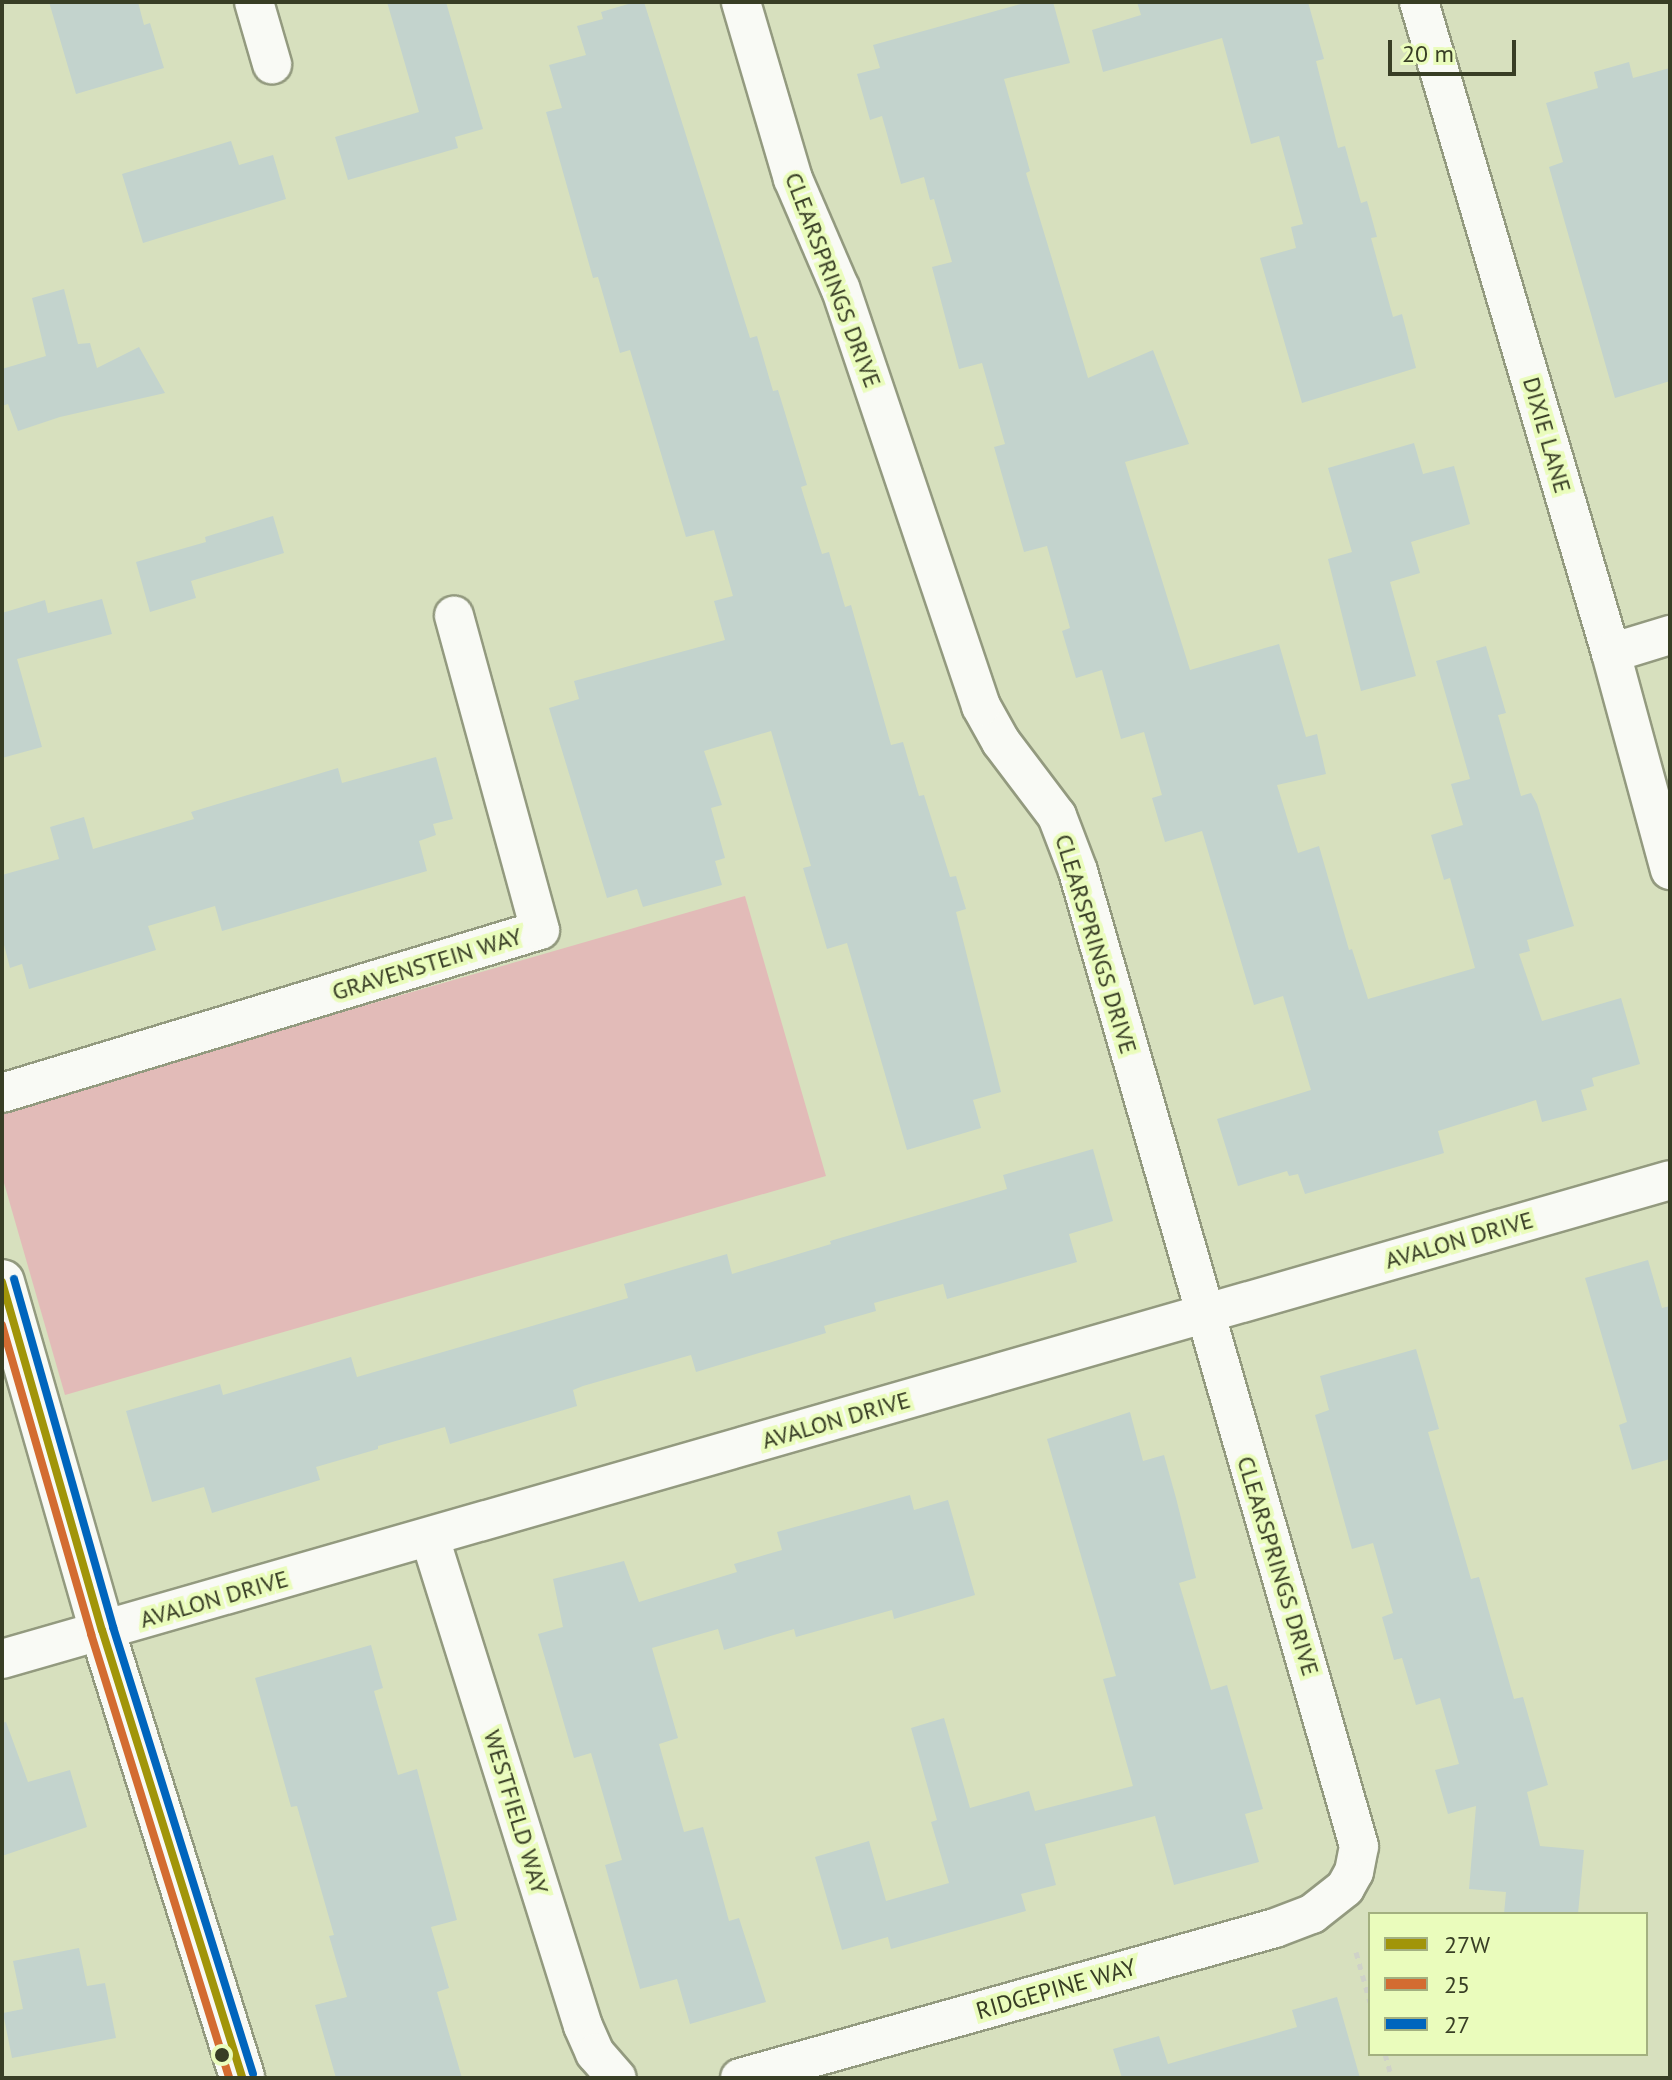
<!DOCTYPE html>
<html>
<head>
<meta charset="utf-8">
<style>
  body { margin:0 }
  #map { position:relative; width:1672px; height:2080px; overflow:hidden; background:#d7e0be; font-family:"PT Sans",sans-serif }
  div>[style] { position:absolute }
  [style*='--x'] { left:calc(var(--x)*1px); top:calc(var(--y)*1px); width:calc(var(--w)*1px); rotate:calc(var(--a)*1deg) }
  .green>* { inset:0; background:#e2bbb8 }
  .building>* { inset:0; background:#c3d3cd }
  .path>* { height:5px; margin-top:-2.5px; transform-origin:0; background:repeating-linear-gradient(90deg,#cfd2c8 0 6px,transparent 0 12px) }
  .roads { filter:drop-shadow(2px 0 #939a7f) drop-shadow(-2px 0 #939a7f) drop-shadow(0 2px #939a7f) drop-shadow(0 -2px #939a7f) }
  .minor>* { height:38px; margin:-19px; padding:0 19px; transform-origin:19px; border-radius:19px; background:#f9faf5 }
  .tertiary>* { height:44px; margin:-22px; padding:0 22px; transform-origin:22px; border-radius:22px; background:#f9faf5 }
  .bus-1>* { height:8px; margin:-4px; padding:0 4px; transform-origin:4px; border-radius:4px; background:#a19509 }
  .bus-2>* { height:8px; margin:-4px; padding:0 4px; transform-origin:4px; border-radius:4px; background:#d36c31 }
  .bus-3>* { height:8px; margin:-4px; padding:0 4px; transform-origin:4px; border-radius:4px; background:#0065bd }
  .dots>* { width:22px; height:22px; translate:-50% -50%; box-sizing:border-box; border:4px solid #eafcbc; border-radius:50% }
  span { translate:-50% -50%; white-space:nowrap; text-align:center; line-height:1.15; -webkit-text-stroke:8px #eafcbc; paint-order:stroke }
  .street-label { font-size:24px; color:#383e25 }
  .frame { position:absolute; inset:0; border:4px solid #383e25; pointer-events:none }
  .legend { position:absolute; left:1368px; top:1912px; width:280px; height:144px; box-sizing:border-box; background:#eafcbc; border:2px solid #a3b080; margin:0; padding:10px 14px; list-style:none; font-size:24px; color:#383e25 }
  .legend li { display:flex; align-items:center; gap:16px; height:40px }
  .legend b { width:40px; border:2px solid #a3b080 }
  .scale { position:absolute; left:1388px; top:40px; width:128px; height:36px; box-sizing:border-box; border:4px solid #383e25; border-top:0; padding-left:10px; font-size:24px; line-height:28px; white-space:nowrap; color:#383e25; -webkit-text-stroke:6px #eafcbc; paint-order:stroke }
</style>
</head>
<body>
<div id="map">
  <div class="green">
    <div style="clip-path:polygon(745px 896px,826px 1176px,65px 1395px,2px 1176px,2px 1110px)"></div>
  </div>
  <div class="building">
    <div style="clip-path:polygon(49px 2px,138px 2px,144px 25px,150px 23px,164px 68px,76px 94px)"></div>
    <div style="clip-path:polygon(387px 2px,446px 2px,483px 129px,455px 137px,458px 148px,348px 180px,335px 137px,419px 112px)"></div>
    <div style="clip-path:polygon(635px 2px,644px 2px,750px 338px,757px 336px,773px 391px,778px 390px,807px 485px,801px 487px,822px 554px,829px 552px,845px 607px,851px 605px,891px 745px,903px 742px,919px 796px,924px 795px,950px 877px,956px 876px,966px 909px,956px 912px,1001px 1092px,973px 1100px,981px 1128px,907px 1150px,847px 943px,827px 949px,803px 868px,811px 866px,771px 731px,704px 751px,722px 805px,711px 808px,725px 858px,715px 861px,722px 885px,643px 907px,637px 889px,607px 898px,549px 708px,579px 699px,574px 681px,725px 640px,714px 601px,733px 596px,714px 530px,686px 537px,630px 350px,620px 353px,598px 277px,593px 278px,546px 112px,562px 108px,549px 65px,586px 55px,577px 26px,603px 19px,601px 12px)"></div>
    <div style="clip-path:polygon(1028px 2px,1053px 2px,1070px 63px,1004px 79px,1030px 171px,1026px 173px,1088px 378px,1153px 350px,1189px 444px,1125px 462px,1190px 670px,1279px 644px,1306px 737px,1317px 734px,1326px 774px,1277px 785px,1298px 853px,1319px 846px,1349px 950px,1352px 949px,1368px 999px,1475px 968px,1450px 878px,1444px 880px,1431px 835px,1463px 825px,1451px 784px,1470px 779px,1436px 661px,1486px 646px,1506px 713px,1498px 715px,1521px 796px,1531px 793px,1537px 804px,1574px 926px,1527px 940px,1530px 951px,1519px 954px,1542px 1021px,1621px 998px,1640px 1064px,1592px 1078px,1594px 1086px,1581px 1090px,1587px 1110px,1542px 1122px,1536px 1100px,1438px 1131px,1444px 1153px,1305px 1194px,1298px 1174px,1289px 1176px,1287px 1171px,1238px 1186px,1217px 1119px,1311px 1090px,1283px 996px,1254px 1005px,1202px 831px,1165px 842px,1152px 798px,1162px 795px,1144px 732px,1121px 739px,1102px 670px,1076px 678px,1062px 631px,1070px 628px,1047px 546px,1024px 552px,994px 447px,1005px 444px,982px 363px,959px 369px,932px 267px,952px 262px,934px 199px,930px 200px,924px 177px,901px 184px,882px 116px,870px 120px,857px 74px,880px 68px,873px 45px)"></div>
    <div style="clip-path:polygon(1137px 2px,1308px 2px,1324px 59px,1316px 61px,1338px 148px,1345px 146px,1361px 203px,1367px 201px,1377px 237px,1371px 238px,1393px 317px,1402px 314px,1416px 368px,1302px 403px,1260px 258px,1296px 248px,1291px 227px,1303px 224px,1279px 136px,1251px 144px,1222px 38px,1103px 72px,1092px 30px,1141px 15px)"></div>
    <div style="clip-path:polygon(1629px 62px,1633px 78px,1670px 68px,1670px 381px,1615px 398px,1549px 167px,1563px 162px,1546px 103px,1598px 88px,1594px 72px)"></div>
    <div style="clip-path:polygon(231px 141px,239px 165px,273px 155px,286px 199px,143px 243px,122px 174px)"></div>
    <div style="clip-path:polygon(64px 289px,78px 344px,90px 343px,97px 368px,139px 347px,165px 393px,60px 417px,18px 431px,8px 404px,2px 406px,2px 369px,46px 356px,32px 298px)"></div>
    <div style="clip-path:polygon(1414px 443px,1423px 474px,1454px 466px,1470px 524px,1411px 542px,1420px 573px,1390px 582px,1416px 676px,1361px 691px,1328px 559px,1352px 552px,1328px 468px)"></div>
    <div style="clip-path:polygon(273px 516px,284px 553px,191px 581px,196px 598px,150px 612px,136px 562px,206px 542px,205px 537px)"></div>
    <div style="clip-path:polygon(102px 599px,112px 634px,17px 659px,42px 747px,2px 758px,2px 613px,45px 600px,48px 613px)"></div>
    <div style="clip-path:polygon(436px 757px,453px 819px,433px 824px,436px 835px,419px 841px,427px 871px,222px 931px,215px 906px,148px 926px,156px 950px,29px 989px,22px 964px,10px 968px,2px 937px,2px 875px,59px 859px,50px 827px,84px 817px,93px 849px,194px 819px,191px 812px,338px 768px,342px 783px)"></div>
    <div style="clip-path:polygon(1093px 1149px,1113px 1221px,1069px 1234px,1077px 1262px,947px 1299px,943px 1284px,874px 1303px,876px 1311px,824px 1326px,826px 1333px,696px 1372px,691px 1355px,583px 1386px,573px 1390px,577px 1406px,450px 1444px,445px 1427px,378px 1446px,378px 1449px,316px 1467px,320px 1480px,212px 1513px,204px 1487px,152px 1502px,126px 1411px,220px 1384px,223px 1395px,351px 1357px,357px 1377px,628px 1298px,624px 1284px,727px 1254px,732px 1274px,831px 1244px,830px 1241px,1007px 1189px,1003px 1175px)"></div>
    <div style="clip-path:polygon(1648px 1260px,1662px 1308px,1670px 1306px,1670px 1459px,1632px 1470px,1619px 1425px,1627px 1422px,1585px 1278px)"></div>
    <div style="clip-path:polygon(1416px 1349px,1439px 1429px,1428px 1432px,1471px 1579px,1479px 1577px,1514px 1699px,1523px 1697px,1548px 1785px,1527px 1792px,1540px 1846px,1584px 1850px,1578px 1914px,1504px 1914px,1506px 1892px,1469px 1889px,1476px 1806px,1448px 1814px,1435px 1770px,1459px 1764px,1440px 1698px,1416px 1705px,1402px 1658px,1394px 1660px,1382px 1617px,1393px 1613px,1373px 1543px,1352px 1549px,1340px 1506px,1315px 1415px,1329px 1410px,1320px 1376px)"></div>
    <div style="clip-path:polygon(1130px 1412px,1143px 1461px,1164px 1455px,1176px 1498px,1196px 1578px,1179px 1583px,1211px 1690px,1227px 1685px,1263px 1809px,1245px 1814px,1259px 1862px,1174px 1885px,1155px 1816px,1045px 1844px,1056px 1885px,1021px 1894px,1026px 1911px,891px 1949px,888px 1937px,842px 1950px,815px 1857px,869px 1841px,886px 1901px,949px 1883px,931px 1822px,937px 1820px,911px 1728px,944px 1718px,970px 1808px,1029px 1791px,1035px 1811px,1133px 1786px,1103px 1679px,1116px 1676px,1047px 1439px)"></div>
    <div style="clip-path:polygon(910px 1495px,914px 1510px,948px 1500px,975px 1595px,894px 1619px,892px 1610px,796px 1637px,794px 1629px,724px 1650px,718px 1629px,652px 1648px,678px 1738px,659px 1744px,684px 1832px,703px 1827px,729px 1921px,739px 1918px,766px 2002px,690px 2024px,677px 1979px,640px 1989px,605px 1865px,622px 1860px,591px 1753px,574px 1758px,538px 1634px,563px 1627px,553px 1579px,624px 1561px,639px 1602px,737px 1572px,734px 1564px,782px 1550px,777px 1532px)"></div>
    <div style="clip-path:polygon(371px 1645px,383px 1688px,374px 1691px,375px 1695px,398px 1775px,417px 1769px,457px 1920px,431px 1927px,449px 1988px,437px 1992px,462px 2078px,336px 2078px,315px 2005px,347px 1997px,329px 1936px,334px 1935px,297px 1806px,291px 1807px,255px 1678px)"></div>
    <div style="clip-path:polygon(6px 1722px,28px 1782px,70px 1770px,87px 1827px,2px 1856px,2px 1723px)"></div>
    <div style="clip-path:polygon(79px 1948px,87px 1986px,105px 1983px,116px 2038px,12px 2058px,3px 2013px,23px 2009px,13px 1961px)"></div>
    <div style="clip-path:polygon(1337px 1997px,1360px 2078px,1122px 2078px,1113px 2049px,1159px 2036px,1168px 2064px,1297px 2027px,1292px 2010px)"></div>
  </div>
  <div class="path">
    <div style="--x:1356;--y:1952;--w:52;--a:74.4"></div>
    <div style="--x:1385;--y:2054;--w:25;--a:74"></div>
  </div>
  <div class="roads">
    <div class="minor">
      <div style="--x:254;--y:2;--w:65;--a:73.8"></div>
      <div style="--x:1419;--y:2;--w:679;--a:73.57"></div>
      <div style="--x:1611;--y:653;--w:225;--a:74.8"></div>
      <div style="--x:1611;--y:653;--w:62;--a:-17"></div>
      <div style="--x:2;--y:1093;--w:562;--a:-16.86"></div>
      <div style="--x:540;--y:930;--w:326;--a:-105.3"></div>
      <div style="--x:430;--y:1538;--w:511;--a:72.59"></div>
      <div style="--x:583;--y:2026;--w:30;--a:66"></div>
      <div style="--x:595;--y:2053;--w:33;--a:49"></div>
      <div style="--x:2;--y:1659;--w:1735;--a:-16.02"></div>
      <div style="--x:740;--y:2078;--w:556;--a:-15.66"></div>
      <div style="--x:1275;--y:1928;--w:40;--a:-21"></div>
      <div style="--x:1312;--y:1914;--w:42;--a:-38.2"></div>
      <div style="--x:1345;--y:1888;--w:18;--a:-61"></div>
      <div style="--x:1354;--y:1872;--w:26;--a:-79"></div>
      <div style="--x:1359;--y:1846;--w:1015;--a:-106.08"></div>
      <div style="--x:1078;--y:871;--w:59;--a:-110.9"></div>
      <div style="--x:1057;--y:816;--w:93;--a:-127.1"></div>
      <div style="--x:1001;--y:742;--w:41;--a:-119.1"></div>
      <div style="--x:981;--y:706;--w:441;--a:-108.6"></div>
      <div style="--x:840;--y:288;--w:119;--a:-113.3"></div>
      <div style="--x:793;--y:179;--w:184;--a:-106.4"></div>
    </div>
    <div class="tertiary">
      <div style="--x:2;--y:1282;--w:362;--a:74"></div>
      <div style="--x:102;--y:1630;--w:469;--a:72.6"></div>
    </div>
  </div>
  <div class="bus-1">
    <div style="--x:2;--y:1282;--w:362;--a:74"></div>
    <div style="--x:102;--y:1630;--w:469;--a:72.6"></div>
  </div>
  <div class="bus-2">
    <div style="--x:2;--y:1325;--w:322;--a:73.9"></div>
    <div style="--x:91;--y:1634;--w:465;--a:72.7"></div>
  </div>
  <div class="bus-3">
    <div style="--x:14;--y:1279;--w:362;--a:74.1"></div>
    <div style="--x:113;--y:1627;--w:468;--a:72.6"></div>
  </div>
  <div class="dots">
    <div style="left:222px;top:2055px;background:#383e25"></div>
  </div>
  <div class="street-label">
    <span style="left:833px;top:280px;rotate:69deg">CLEARSPRINGS DRIVE</span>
    <span style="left:1547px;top:435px;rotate:74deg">DIXIE LANE</span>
    <span style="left:1096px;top:944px;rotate:73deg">CLEARSPRINGS DRIVE</span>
    <span style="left:427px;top:964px;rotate:-17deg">GRAVENSTEIN WAY</span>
    <span style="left:1459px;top:1240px;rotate:-16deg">AVALON DRIVE</span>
    <span style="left:836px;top:1420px;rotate:-16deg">AVALON DRIVE</span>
    <span style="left:1278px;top:1566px;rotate:73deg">CLEARSPRINGS DRIVE</span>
    <span style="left:214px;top:1599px;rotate:-16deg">AVALON DRIVE</span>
    <span style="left:516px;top:1812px;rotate:73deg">WESTFIELD WAY</span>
    <span style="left:1056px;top:1989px;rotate:-16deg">RIDGEPINE WAY</span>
  </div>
  <div class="frame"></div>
  <ul class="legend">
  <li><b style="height:10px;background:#a19509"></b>27W</li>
  <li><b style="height:10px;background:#d36c31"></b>25</li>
  <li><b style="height:10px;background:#0065bd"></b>27</li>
  </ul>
  <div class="scale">20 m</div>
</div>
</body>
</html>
